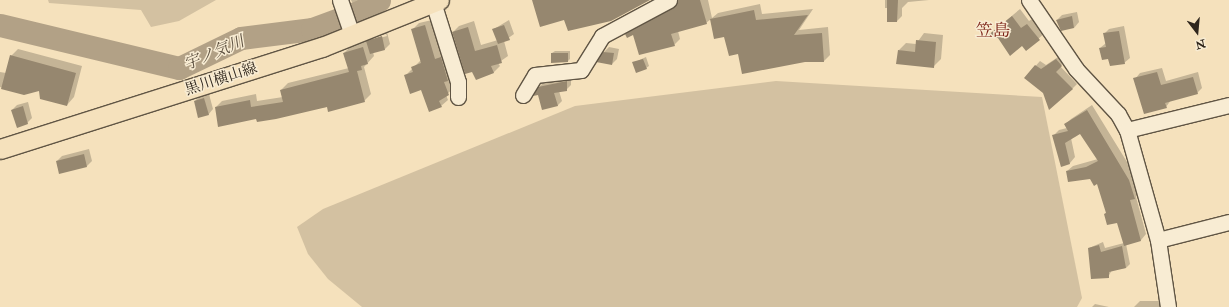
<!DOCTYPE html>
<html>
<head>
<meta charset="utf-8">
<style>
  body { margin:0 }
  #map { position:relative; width:1229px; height:307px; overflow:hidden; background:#f5e1bc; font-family:"IM FELL Double Pica","Noto Serif JP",serif }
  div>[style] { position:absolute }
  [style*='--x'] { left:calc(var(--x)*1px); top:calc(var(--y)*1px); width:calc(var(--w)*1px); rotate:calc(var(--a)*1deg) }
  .green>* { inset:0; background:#d3c1a1 }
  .shadow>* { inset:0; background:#0003 }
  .river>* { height:23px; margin:-11.5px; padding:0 11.5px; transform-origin:11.5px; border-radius:11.5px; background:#b2a186 }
  .building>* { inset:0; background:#96876f }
  .roads { filter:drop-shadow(1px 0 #605544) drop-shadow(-1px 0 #605544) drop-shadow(0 1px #605544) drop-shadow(0 -1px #605544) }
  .minor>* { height:15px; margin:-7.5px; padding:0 7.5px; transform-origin:7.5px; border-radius:7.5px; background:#f8ecd3 }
  .major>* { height:19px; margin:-9.5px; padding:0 9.5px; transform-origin:9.5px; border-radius:9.5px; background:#f5e1bc }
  span { translate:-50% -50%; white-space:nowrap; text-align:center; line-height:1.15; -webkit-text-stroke:3px #f8ecd3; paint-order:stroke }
  .street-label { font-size:15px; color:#2f261c }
  .water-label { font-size:16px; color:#5d5141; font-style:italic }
  .quarter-label { font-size:17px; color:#7a1f14 }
  .north { position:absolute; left:1177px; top:12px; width:40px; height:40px; -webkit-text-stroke:3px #f8ecd3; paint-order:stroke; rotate:164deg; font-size:11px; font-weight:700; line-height:16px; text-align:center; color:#2f261c }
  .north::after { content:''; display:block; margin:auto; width:14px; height:18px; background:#2f261c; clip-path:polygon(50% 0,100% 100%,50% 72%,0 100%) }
</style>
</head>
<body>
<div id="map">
  <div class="green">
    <div style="clip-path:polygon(48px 0,216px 0,179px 21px,151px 27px,141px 10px,49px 3px)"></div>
    <div style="clip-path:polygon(776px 81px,1042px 97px,1082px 298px,1077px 307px,362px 307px,328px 279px,308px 254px,297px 227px,323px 209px,575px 106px)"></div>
  </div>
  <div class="shadow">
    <div style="clip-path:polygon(351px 0,360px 0,353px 4px)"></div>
    <div style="clip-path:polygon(679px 0,708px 0,712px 18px,718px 13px,760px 4px,762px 14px,813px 9px,799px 30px,828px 27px,830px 55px,824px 61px,739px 52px,725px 36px,714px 37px,711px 19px,706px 23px,678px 31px,680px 39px,674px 45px,633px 34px,626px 34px,632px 28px,677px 4px)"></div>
    <div style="clip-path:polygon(885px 0,929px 0,908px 2px,902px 8px,902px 16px,897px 21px,888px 8px,885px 8px)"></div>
    <div style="clip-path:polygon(1020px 9px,1029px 21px,1035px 17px,1047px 31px,1027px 49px,1022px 44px,989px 35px)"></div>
    <div style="clip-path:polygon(1077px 12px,1079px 22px,1074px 28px,1057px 20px,1062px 15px)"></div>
    <div style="clip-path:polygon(432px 20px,455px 87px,446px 95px,448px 100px,441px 106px,405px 76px,421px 60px,412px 30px,419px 23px)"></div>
    <div style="clip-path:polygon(509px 20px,514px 34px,504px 41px,508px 56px,498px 63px,500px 66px,493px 73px,453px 32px,459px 26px,474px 21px,481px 45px,498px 40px,494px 29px)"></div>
    <div style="clip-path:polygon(1124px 26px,1130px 58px,1124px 63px,1109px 58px,1100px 48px,1106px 43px,1104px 34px,1109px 29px)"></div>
    <div style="clip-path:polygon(evenodd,387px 32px,390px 44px,385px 49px,373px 52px,374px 56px,364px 67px,371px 94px,364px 101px,257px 118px,216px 107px,222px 101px,256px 94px,257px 101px,283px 97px,281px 90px,288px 83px,349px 68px,344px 53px,351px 46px,387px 32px,386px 34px,387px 36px,372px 40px,372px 38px,386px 34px)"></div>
    <div style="clip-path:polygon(924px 33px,943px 35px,941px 59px,933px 67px,899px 50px,906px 43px,916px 44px)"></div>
    <div style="clip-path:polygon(609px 47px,619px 49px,617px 59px,612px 64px,604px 52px)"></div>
    <div style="clip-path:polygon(18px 49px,82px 66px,74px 97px,67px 105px,39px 90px,24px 94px,0 87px,0 72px,6px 73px,11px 56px)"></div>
    <div style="clip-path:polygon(555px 51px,570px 51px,570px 59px,568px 61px,552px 53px)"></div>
    <div style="clip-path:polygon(1061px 55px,1066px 61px,1060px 66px,1077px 84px,1072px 89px,1043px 92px,1026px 77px,1040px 61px,1046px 65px)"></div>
    <div style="clip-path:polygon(646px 57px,649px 66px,646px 68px,633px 63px)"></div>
    <div style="clip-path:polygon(1162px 68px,1166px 81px,1198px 72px,1202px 88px,1197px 93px,1171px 100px,1166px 107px,1135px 79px,1140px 73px)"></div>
    <div style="clip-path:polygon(571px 76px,571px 85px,566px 90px,559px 91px,562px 101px,557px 106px,539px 87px,544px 82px)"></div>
    <div style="clip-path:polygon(209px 94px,213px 109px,208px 115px,195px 101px,200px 96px)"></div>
    <div style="clip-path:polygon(28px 102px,32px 118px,27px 123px,12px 110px,17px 105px)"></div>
    <div style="clip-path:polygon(1092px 105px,1135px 175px,1140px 192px,1136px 197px,1146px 234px,1141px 240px,1126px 244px,1130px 264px,1126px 268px,1112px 270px,1108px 277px,1089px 248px,1103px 242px,1105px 248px,1124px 243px,1118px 221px,1105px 214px,1107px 212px,1098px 182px,1090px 178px,1067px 171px,1073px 166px,1098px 159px,1080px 132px,1071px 138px,1075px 157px,1070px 163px,1061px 165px,1054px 135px,1059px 130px,1067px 128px,1065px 125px,1071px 119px)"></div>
    <div style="clip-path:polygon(89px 149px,92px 161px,87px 166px,60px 173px,57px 161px,62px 156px)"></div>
    <div style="clip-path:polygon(1140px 301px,1165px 301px,1167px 307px,1134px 307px)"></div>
    <div style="clip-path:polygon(1095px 304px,1109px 307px,1092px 307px)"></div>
  </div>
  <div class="river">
    <div style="--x:0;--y:25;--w:184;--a:13.5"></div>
    <div style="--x:179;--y:68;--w:69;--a:-25.8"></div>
    <div style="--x:241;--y:38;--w:72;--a:-7.2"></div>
    <div style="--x:312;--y:29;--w:52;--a:-20.2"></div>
    <div style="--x:361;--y:11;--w:21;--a:-31"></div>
  </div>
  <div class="building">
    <div style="clip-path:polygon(532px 0,650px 0,611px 21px,568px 31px,564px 20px,540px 27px)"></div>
    <div style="clip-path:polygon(678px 0,700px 0,707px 24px,671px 34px,675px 46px,639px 55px,633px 35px,627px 38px,625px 34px,673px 8px)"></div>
    <div style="clip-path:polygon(887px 0,898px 0,897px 22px,887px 22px)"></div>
    <div style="clip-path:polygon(754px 10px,756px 20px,808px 15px,794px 35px,822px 33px,824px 62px,805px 62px,742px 74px,738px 54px,729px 56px,724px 37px,714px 39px,710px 19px)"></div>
    <div style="clip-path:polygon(1012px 16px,1021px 28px,1027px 24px,1040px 40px,1026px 51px,1022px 46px,1010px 56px,998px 38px,987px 36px)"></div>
    <div style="clip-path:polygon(1072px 16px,1074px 28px,1061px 31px,1056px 20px)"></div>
    <div style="clip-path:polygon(425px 25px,435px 59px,441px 57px,448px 81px,444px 82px,449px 95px,439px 101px,442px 107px,429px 112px,421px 90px,410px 94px,404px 75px,413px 72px,411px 67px,421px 63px,411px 29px)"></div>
    <div style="clip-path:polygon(504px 25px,510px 40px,498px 44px,492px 29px)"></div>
    <div style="clip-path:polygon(468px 27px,475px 51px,497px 45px,502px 63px,491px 66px,494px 73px,476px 80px,472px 72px,465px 74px,452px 32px)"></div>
    <div style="clip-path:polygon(1119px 31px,1125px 64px,1110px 66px,1108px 59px,1102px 60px,1099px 48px,1106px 47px,1103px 33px)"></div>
    <div style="clip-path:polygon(382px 36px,385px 50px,370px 54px,366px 41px)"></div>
    <div style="clip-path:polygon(916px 40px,936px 42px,934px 68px,896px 64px,898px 50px,915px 52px)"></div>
    <div style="clip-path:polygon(363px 47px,368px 64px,361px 66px,362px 70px,357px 71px,365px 102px,328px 112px,327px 107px,276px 119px,257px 122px,256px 119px,218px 127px,215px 107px,250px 100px,251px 107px,283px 102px,280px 90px,349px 72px,343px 53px)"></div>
    <div style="clip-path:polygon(603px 52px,614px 53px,612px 65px,596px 62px)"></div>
    <div style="clip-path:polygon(551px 53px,568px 53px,568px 62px,551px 63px)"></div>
    <div style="clip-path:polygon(10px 55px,76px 73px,67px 106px,40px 99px,39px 91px,24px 95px,1px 89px)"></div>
    <div style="clip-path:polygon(643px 59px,647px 69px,636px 73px,632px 62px)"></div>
    <div style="clip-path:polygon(1056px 59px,1062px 66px,1056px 72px,1073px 89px,1049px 110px,1043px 93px,1024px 78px,1035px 65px,1041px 69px)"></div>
    <div style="clip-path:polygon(1157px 72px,1161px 85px,1193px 77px,1198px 94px,1165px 103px,1167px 108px,1144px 114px,1133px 78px)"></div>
    <div style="clip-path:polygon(567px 81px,567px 91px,554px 93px,558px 106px,542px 110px,538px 95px,533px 96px,538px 87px)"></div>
    <div style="clip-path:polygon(204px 98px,209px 115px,198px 118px,194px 101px)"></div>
    <div style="clip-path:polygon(23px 106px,28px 124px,17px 128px,11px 110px)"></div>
    <div style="clip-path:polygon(1087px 110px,1129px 180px,1135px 199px,1130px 200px,1141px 241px,1124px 246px,1117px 223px,1107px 225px,1104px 214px,1106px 213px,1097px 184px,1094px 186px,1090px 179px,1068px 182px,1066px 171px,1086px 167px,1098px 161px,1080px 134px,1065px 143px,1070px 164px,1061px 167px,1052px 135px,1068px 131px,1064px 124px)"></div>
    <div style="clip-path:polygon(84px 154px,87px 167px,59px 174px,56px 161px)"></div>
    <div style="clip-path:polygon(1099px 245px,1101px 252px,1122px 246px,1126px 268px,1109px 272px,1109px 278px,1091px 279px,1088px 248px)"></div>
  </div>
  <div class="roads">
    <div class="minor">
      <div style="--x:340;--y:0;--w:37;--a:71"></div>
      <div style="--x:1029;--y:0;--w:83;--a:55.7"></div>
      <div style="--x:1076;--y:69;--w:62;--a:47"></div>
      <div style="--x:1118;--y:114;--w:18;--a:61"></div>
      <div style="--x:1127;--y:130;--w:114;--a:74.3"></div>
      <div style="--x:1158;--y:240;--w:68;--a:81.5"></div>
      <div style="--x:433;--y:2;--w:84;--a:72.6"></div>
      <div style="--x:458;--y:82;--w:15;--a:90"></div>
      <div style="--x:523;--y:95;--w:23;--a:-59"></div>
      <div style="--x:535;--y:75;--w:46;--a:-6.2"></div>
      <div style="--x:581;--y:70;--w:40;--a:-58"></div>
      <div style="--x:602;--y:36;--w:76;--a:-28.2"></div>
      <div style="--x:1127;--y:130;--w:105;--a:-13.8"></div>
      <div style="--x:1158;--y:240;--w:73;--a:-14.2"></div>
    </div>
    <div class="major">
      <div style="--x:0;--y:149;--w:338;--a:-17.6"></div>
      <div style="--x:322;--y:47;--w:126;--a:-21.9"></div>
    </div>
  </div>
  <div class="street-label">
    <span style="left:221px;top:79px;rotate:-18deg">黒川横山線</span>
  </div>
  <div class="water-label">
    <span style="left:214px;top:53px;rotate:-23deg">宇ノ気川</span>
  </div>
  <div class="quarter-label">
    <span style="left:993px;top:31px">笠島</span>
  </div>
  <div class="north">N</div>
</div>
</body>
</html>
